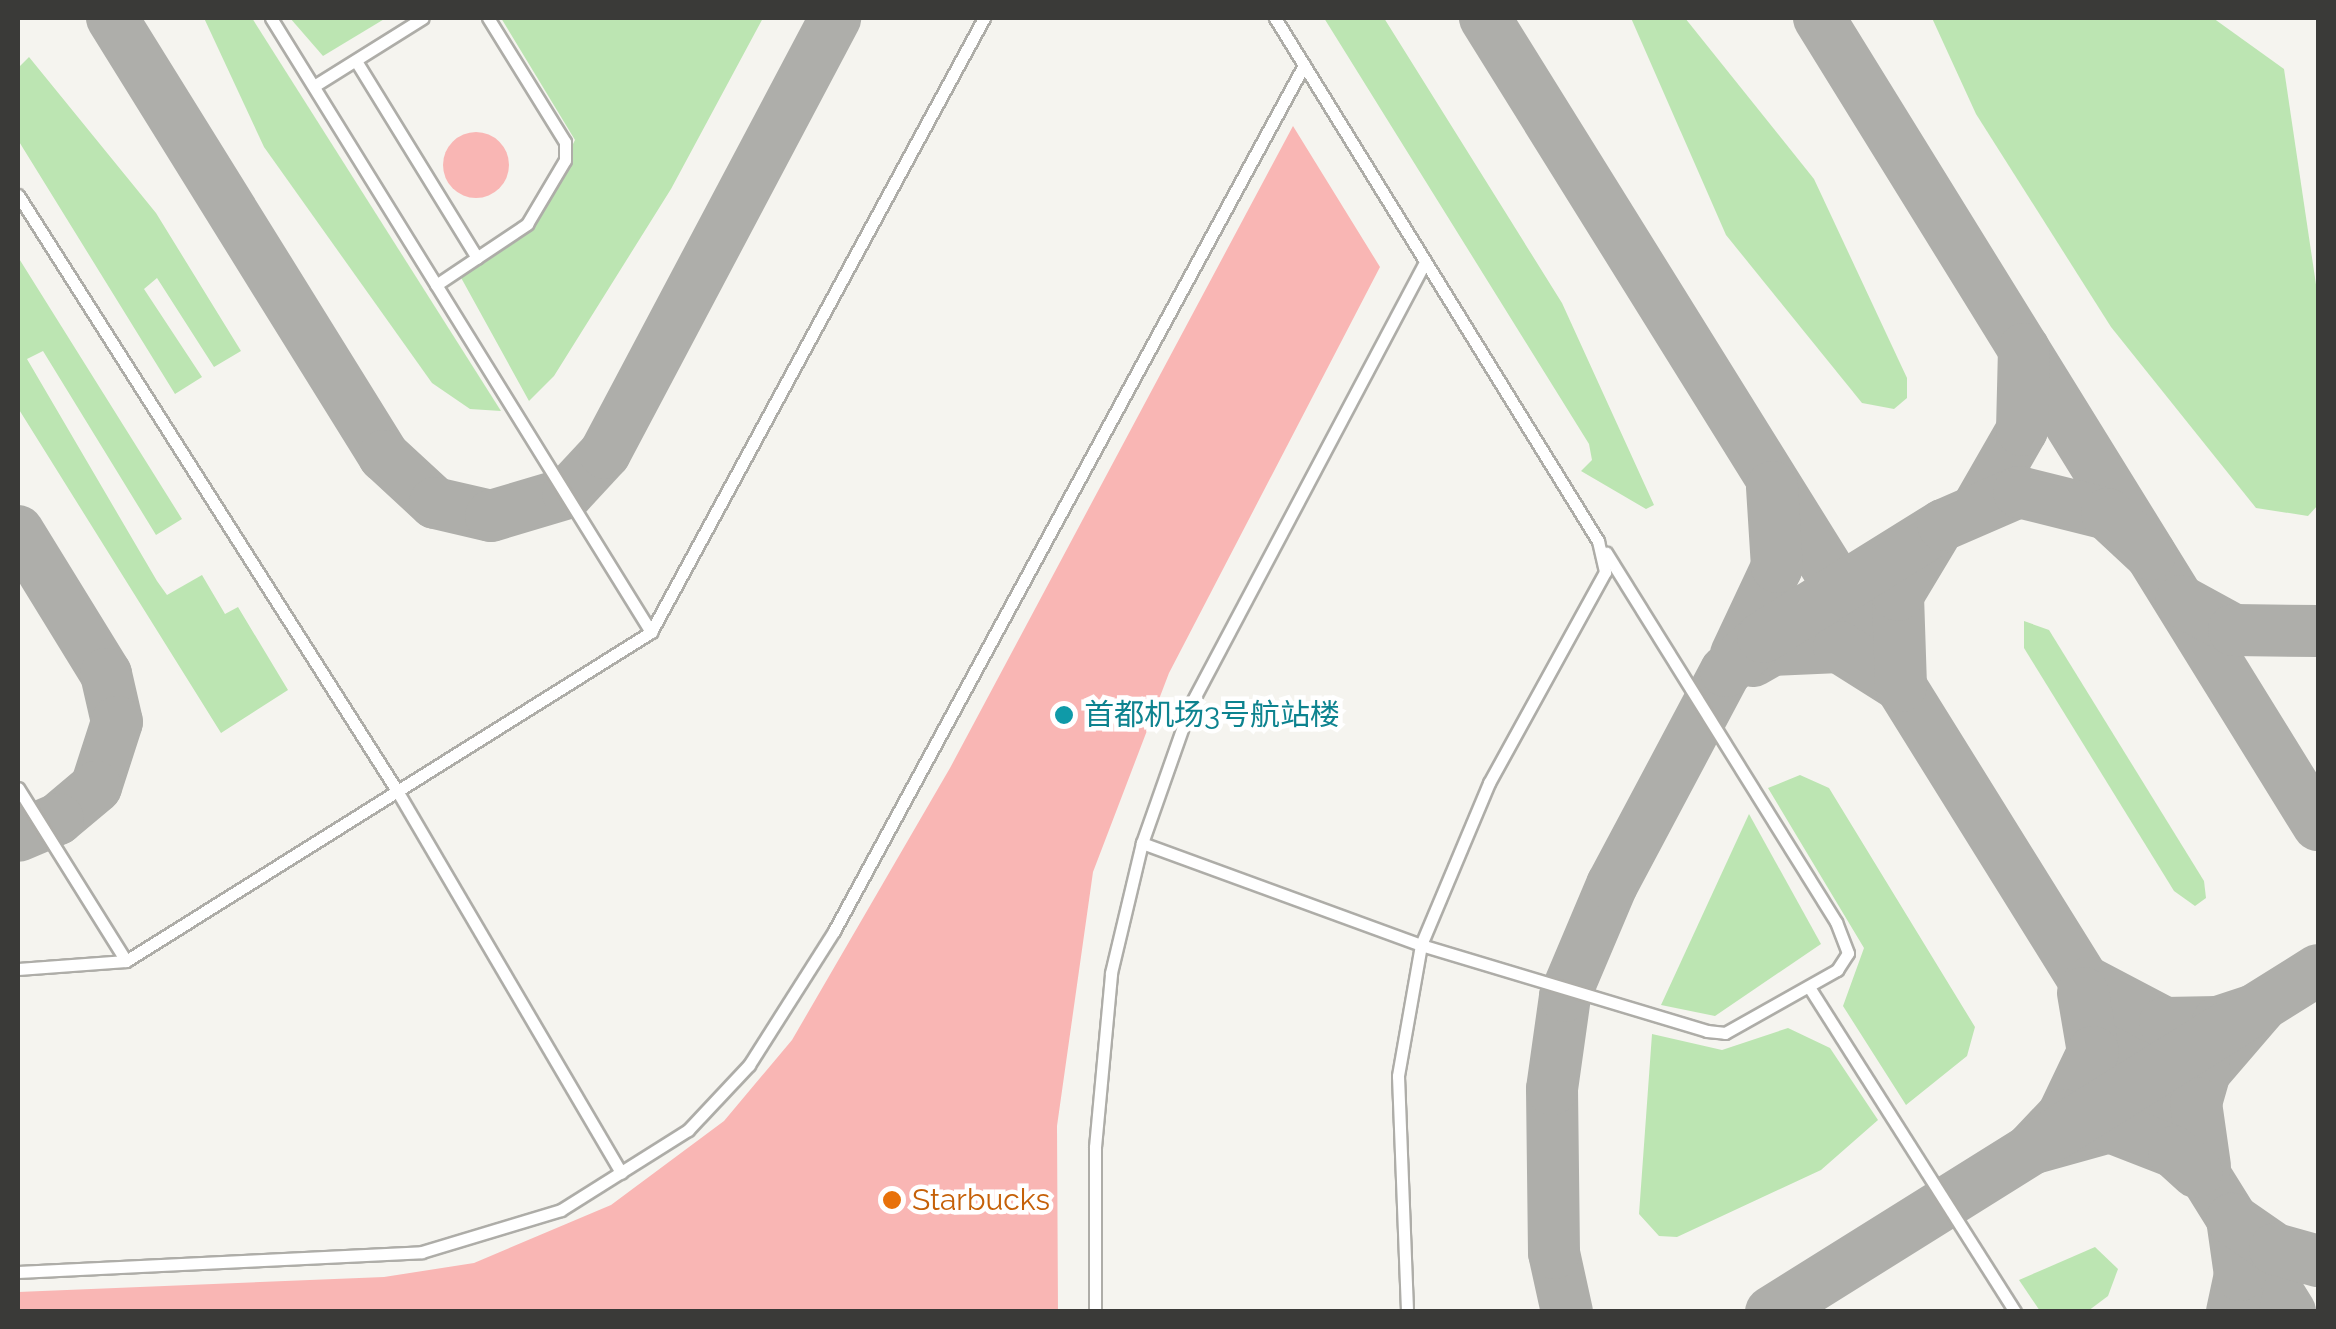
<!DOCTYPE html>
<html>
<head>
<meta charset="utf-8">
<style>
  body { margin:0 }
  #map { position:relative; width:2336px; height:1329px; overflow:hidden; background:#f5f4ef; font-family:Raleway,"Noto Sans SC",sans-serif }
  div>[style] { position:absolute }
  [style*='--x'] { left:calc(var(--x)*1px); top:calc(var(--y)*1px); width:calc(var(--w)*1px); rotate:calc(var(--a)*1deg) }
  .green>* { inset:0; background:#bce5b2 }
  .taxiway>* { height:52px; margin:-26px; padding:0 26px; transform-origin:26px; border-radius:26px; background:#aeaeaa }
  .building>* { inset:0; background:#f9b6b4 }
  .round { border-radius:50% }
  .roads { filter:drop-shadow(2px 0 #aeada8) drop-shadow(-2px 0 #aeada8) drop-shadow(0 2px #aeada8) drop-shadow(0 -2px #aeada8) }
  .service>* { height:11px; margin:-5.5px; padding:0 5.5px; transform-origin:5.5px; border-radius:5.5px; background:#fff }
  .dots>* { width:28px; height:28px; translate:-50% -50%; box-sizing:border-box; border:5px solid #fff; border-radius:50% }
  span { translate:-50% -50%; white-space:nowrap; text-align:center; line-height:1.15; -webkit-text-stroke:9px #fff; paint-order:stroke }
  .culture-label { font-size:30px; color:#0d838f }
  .left { translate:0 -50%; text-align:left }
  .food-label { font-size:30px; color:#c56008 }
  .frame { position:absolute; inset:0; border:20px solid #3a3a38; pointer-events:none }
</style>
</head>
<body>
<div id="map">
  <div class="green">
    <div style="clip-path:polygon(204px 18px,252px 18px,501px 411px,470px 409px,432px 383px,264px 147px)"></div>
    <div style="clip-path:polygon(290px 18px,386px 18px,323px 56px)"></div>
    <div style="clip-path:polygon(501px 18px,763px 18px,671px 189px,554px 376px,529px 401px,459px 274px,533px 224px,575px 140px)"></div>
    <div style="clip-path:polygon(1324px 18px,1384px 18px,1562px 303px,1654px 505px,1646px 509px,1581px 471px,1592px 460px,1589px 444px)"></div>
    <div style="clip-path:polygon(1631px 18px,1685px 18px,1814px 179px,1907px 378px,1907px 398px,1894px 409px,1862px 403px,1726px 235px)"></div>
    <div style="clip-path:polygon(1932px 18px,2213px 18px,2284px 69px,2318px 298px,2318px 505px,2308px 516px,2256px 508px,2111px 327px,1976px 114px)"></div>
    <div style="clip-path:polygon(29px 57px,156px 213px,241px 351px,214px 367px,157px 278px,144px 289px,202px 377px,175px 394px,18px 140px,18px 68px)"></div>
    <div style="clip-path:polygon(18px 257px,182px 519px,156px 535px,43px 351px,27px 359px,157px 581px,167px 595px,202px 575px,225px 614px,238px 607px,288px 690px,221px 733px,18px 408px)"></div>
    <div style="clip-path:polygon(2024px 621px,2049px 630px,2204px 881px,2206px 898px,2195px 906px,2174px 891px,2024px 648px)"></div>
    <div style="clip-path:polygon(1800px 775px,1829px 788px,1975px 1027px,1967px 1056px,1906px 1105px,1843px 1006px,1864px 948px,1768px 788px)"></div>
    <div style="clip-path:polygon(1749px 814px,1821px 944px,1715px 1016px,1661px 1005px)"></div>
    <div style="clip-path:polygon(1788px 1028px,1830px 1048px,1878px 1120px,1821px 1170px,1677px 1237px,1659px 1236px,1639px 1214px,1652px 1034px,1722px 1050px)"></div>
    <div style="clip-path:polygon(2095px 1247px,2118px 1269px,2108px 1296px,2088px 1311px,2040px 1311px,2019px 1280px)"></div>
  </div>
  <div class="taxiway">
    <div style="--x:112;--y:18;--w:516;--a:58.16"></div>
    <div style="--x:384;--y:456;--w:69;--a:42.7"></div>
    <div style="--x:435;--y:503;--w:57;--a:13.1"></div>
    <div style="--x:491;--y:516;--w:80;--a:-16.6"></div>
    <div style="--x:568;--y:493;--w:54;--a:-47.2"></div>
    <div style="--x:605;--y:453;--w:492;--a:-62.1"></div>
    <div style="--x:1485;--y:18;--w:1524;--a:58.11"></div>
    <div style="--x:1819;--y:18;--w:949;--a:58.27"></div>
    <div style="--x:1979;--y:505;--w:86;--a:-60.2"></div>
    <div style="--x:2022;--y:430;--w:81;--a:-88.6"></div>
    <div style="--x:18;--y:531;--w:168;--a:58.4"></div>
    <div style="--x:106;--y:674;--w:49;--a:77.1"></div>
    <div style="--x:117;--y:722;--w:68;--a:107.9"></div>
    <div style="--x:96;--y:787;--w:50;--a:139.9"></div>
    <div style="--x:58;--y:819;--w:43;--a:157"></div>
    <div style="--x:2181;--y:601;--w:60;--a:28.7"></div>
    <div style="--x:2234;--y:630;--w:84;--a:0.7"></div>
    <div style="--x:1736;--y:654;--w:96;--a:-64.8"></div>
    <div style="--x:1777;--y:567;--w:80;--a:-93.6"></div>
    <div style="--x:1753;--y:661;--w:22;--a:-30"></div>
    <div style="--x:1772;--y:650;--w:67;--a:-2.6"></div>
    <div style="--x:1839;--y:647;--w:73;--a:32.2"></div>
    <div style="--x:1901;--y:686;--w:91;--a:-91.9"></div>
    <div style="--x:1898;--y:595;--w:70;--a:-59"></div>
    <div style="--x:2089;--y:983;--w:86;--a:27.8"></div>
    <div style="--x:2165;--y:1023;--w:53;--a:-1.1"></div>
    <div style="--x:2218;--y:1022;--w:44;--a:-18.4"></div>
    <div style="--x:2260;--y:1008;--w:84;--a:130.7"></div>
    <div style="--x:2205;--y:1072;--w:32;--a:106"></div>
    <div style="--x:2196;--y:1103;--w:64;--a:81.9"></div>
    <div style="--x:2083;--y:993;--w:60;--a:80.4"></div>
    <div style="--x:2093;--y:1052;--w:70;--a:115.5"></div>
    <div style="--x:2063;--y:1115;--w:47;--a:133.3"></div>
    <div style="--x:2031;--y:1149;--w:82;--a:-15.6"></div>
    <div style="--x:2110;--y:1127;--w:69;--a:21.3"></div>
    <div style="--x:2174;--y:1152;--w:30;--a:42"></div>
    <div style="--x:1567;--y:1312;--w:60;--a:-102.4"></div>
    <div style="--x:1554;--y:1253;--w:164;--a:-90.7"></div>
    <div style="--x:1552;--y:1089;--w:94;--a:-82"></div>
    <div style="--x:1565;--y:996;--w:121;--a:-67.1"></div>
    <div style="--x:1612;--y:885;--w:242;--a:-62"></div>
    <div style="--x:1726;--y:671;--w:50;--a:-42.6"></div>
    <div style="--x:1763;--y:637;--w:212;--a:-31.9"></div>
    <div style="--x:1943;--y:525;--w:83;--a:-23.5"></div>
    <div style="--x:2019;--y:492;--w:91;--a:14"></div>
    <div style="--x:2107;--y:514;--w:59;--a:42.9"></div>
    <div style="--x:1771;--y:1312;--w:645;--a:-32.01"></div>
    <div style="--x:2232;--y:1312;--w:38;--a:-78"></div>
    <div style="--x:2240;--y:1275;--w:57;--a:-98.1"></div>
    <div style="--x:2232;--y:1219;--w:52;--a:34.9"></div>
    <div style="--x:2275;--y:1249;--w:45;--a:15.6"></div>
  </div>
  <div class="building">
    <div style="clip-path:polygon(1293px 126px,1380px 267px,1169px 673px,1093px 872px,1057px 1126px,1058px 1312px,18px 1312px,18px 1292px,384px 1277px,474px 1263px,611px 1205px,724px 1121px,792px 1040px,950px 768px)"></div>
    <div class="round" style="left:443px;top:132px;width:66px;height:66px"></div>
  </div>
  <div class="roads">
    <div class="service">
      <div style="--x:271;--y:18;--w:722;--a:58.25"></div>
      <div style="--x:1275;--y:18;--w:615;--a:58.3"></div>
      <div style="--x:1598;--y:541;--w:32;--a:77"></div>
      <div style="--x:1605;--y:572;--w:241;--a:118.8"></div>
      <div style="--x:1489;--y:783;--w:176;--a:112.8"></div>
      <div style="--x:1421;--y:945;--w:133;--a:100"></div>
      <div style="--x:1398;--y:1076;--w:236;--a:87.8"></div>
      <div style="--x:356;--y:61;--w:231;--a:58.4"></div>
      <div style="--x:314;--y:86;--w:128;--a:-32"></div>
      <div style="--x:18;--y:195;--w:704;--a:57.53"></div>
      <div style="--x:396;--y:789;--w:445;--a:59.6"></div>
      <div style="--x:436;--y:285;--w:110;--a:-33.8"></div>
      <div style="--x:527;--y:224;--w:74;--a:-59.3"></div>
      <div style="--x:565;--y:160;--w:18;--a:-90"></div>
      <div style="--x:565;--y:142;--w:146;--a:-121.8"></div>
      <div style="--x:18;--y:788;--w:204;--a:58"></div>
      <div style="--x:1142;--y:843;--w:297;--a:20.1"></div>
      <div style="--x:1421;--y:945;--w:299;--a:16.7"></div>
      <div style="--x:1707;--y:1031;--w:18;--a:6"></div>
      <div style="--x:1725;--y:1033;--w:129;--a:-29.4"></div>
      <div style="--x:1837;--y:970;--w:20;--a:-57"></div>
      <div style="--x:1848;--y:953;--w:33;--a:-111"></div>
      <div style="--x:1836;--y:922;--w:435;--a:-121.9"></div>
      <div style="--x:18;--y:969;--w:108;--a:-4.2"></div>
      <div style="--x:126;--y:961;--w:620;--a:-32.07"></div>
      <div style="--x:651;--y:632;--w:698;--a:-61.53"></div>
      <div style="--x:1809;--y:987;--w:385;--a:57.6"></div>
      <div style="--x:18;--y:1272;--w:404;--a:-2.8"></div>
      <div style="--x:422;--y:1252;--w:145;--a:-16.8"></div>
      <div style="--x:561;--y:1210;--w:150;--a:-32.2"></div>
      <div style="--x:688;--y:1130;--w:89;--a:-46.8"></div>
      <div style="--x:749;--y:1065;--w:159;--a:-57.6"></div>
      <div style="--x:834;--y:931;--w:985;--a:-61.51"></div>
      <div style="--x:1095;--y:1312;--w:165;--a:-90"></div>
      <div style="--x:1095;--y:1147;--w:175;--a:-84.7"></div>
      <div style="--x:1111;--y:973;--w:134;--a:-76.6"></div>
      <div style="--x:1142;--y:843;--w:147;--a:-70.6"></div>
      <div style="--x:1191;--y:704;--w:500;--a:-62.1"></div>
    </div>
  </div>
  <div class="dots">
    <div style="left:1064px;top:715px;background:#0f9aa8"></div>
    <div style="left:892px;top:1200px;background:#e8710a"></div>
  </div>
  <div class="culture-label">
    <span class="left" style="left:1084px;top:715px">首都机场3号航站楼</span>
  </div>
  <div class="food-label">
    <span class="left" style="left:912px;top:1200px">Starbucks</span>
  </div>
  <div class="frame"></div>
</div>
</body>
</html>
